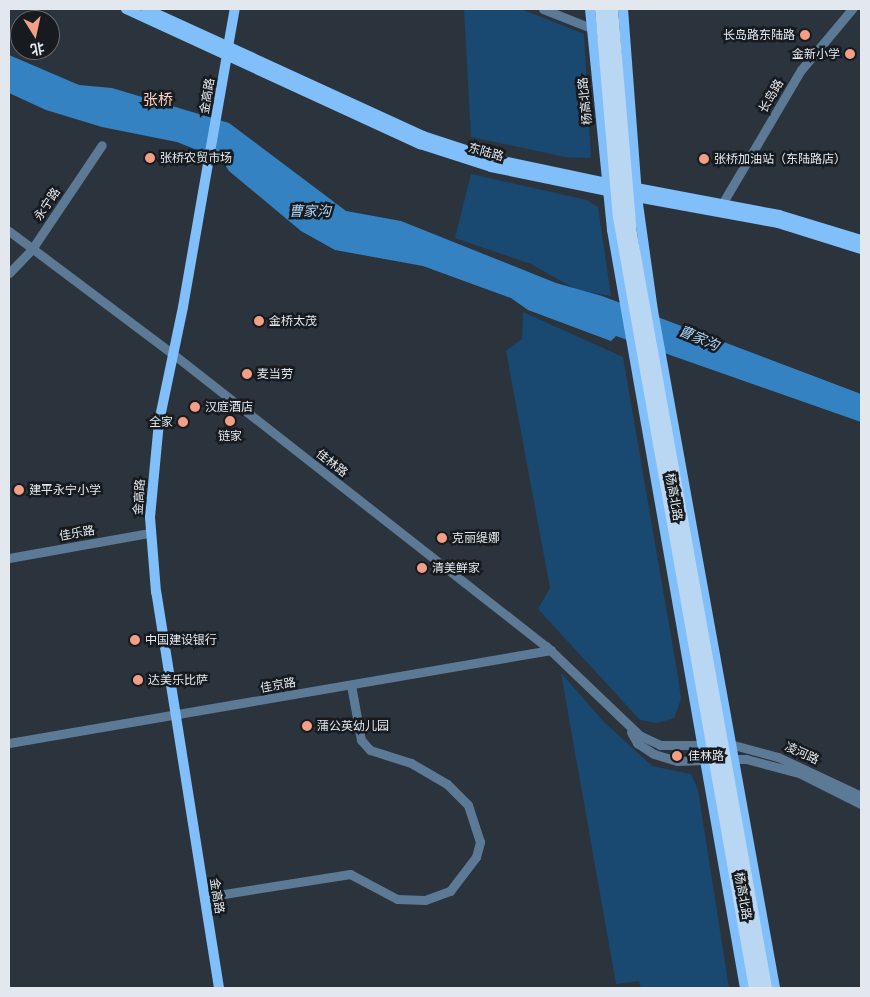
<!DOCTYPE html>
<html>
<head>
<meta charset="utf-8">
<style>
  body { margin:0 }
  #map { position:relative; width:870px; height:997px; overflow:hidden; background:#2b343d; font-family:"Titillium Web","Noto Sans SC",sans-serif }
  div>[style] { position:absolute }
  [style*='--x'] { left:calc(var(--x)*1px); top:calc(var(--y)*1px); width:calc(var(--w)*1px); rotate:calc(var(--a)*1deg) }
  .green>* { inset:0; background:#194870 }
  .water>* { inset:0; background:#3582c3 }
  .minor>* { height:9px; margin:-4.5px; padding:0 4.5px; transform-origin:4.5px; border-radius:4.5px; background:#5c7a96 }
  .major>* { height:10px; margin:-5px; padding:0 5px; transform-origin:5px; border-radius:5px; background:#80bff9 }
  .highway>* { height:12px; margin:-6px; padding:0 6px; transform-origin:6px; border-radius:6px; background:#b9d6f2 }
  .dots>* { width:14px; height:14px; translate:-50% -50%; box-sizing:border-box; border:2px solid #171b1f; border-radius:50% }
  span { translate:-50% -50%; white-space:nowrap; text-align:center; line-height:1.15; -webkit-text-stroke:5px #171b1f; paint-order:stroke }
  .poi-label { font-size:12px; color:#e2e8ed }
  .right { translate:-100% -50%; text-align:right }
  .left { translate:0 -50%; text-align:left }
  .street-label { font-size:12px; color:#e2e8ed }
  .water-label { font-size:14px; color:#add1f4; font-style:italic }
  .quarter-label { font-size:15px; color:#ffcdbe }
  .frame { position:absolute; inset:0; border:10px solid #e2e8ed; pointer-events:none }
  .north { position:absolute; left:10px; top:10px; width:50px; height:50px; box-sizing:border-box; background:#171b1f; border:1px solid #686d71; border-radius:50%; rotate:170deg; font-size:14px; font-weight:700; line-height:20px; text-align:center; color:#e2e8ed }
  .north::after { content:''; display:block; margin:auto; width:18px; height:22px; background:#f39f85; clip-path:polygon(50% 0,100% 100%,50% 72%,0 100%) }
</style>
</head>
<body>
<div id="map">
  <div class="green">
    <div style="clip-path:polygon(464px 9px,521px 9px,584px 34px,591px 158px,565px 157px,471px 137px)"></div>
    <div style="clip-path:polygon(471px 174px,587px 200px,598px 207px,611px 296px,577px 290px,531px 264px,455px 238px)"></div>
    <div style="clip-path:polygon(523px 312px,623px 357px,678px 677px,681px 699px,674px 718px,657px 723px,640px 720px,538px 609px,550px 588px,506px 351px,522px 339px)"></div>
    <div style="clip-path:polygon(561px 673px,604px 722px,652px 766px,691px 774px,698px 790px,729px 988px,641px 988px,639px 981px,616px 984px)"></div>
  </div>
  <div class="water">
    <div style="clip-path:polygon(9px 55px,79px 85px,112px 88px,229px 123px,346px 211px,401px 221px,556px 283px,602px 296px,861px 394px,861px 422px,616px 336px,611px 341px,528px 310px,511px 298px,423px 266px,335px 250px,301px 231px,229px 171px,222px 160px,177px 142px,102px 127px,46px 110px,9px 93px)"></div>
  </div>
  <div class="minor">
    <div style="--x:543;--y:9;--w:52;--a:21.6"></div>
    <div style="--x:722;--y:204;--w:156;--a:-59.5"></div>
    <div style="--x:801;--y:70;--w:80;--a:-50.1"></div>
    <div style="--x:9;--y:231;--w:205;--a:36.9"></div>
    <div style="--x:173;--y:354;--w:474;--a:38.1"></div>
    <div style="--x:546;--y:646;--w:129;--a:43.7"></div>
    <div style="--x:639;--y:735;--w:23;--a:25"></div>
    <div style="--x:660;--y:745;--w:48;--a:0"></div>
    <div style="--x:9;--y:273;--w:33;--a:-46"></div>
    <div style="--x:32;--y:249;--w:125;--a:-56.1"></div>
    <div style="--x:9;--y:558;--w:143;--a:-10.1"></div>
    <div style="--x:631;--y:732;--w:13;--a:61"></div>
    <div style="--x:637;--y:743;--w:20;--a:33"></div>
    <div style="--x:654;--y:754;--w:24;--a:17"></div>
    <div style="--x:677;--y:761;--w:35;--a:-2"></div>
    <div style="--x:9;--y:743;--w:550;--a:-9.74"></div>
    <div style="--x:726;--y:743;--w:54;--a:15.1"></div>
    <div style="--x:778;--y:757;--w:92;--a:25.2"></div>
    <div style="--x:727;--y:759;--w:19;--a:0"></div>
    <div style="--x:746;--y:759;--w:55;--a:14.8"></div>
    <div style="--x:799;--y:773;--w:69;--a:26.6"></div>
    <div style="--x:205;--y:897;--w:147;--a:-9"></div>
    <div style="--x:350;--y:874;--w:53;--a:28"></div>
    <div style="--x:397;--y:899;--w:28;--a:2"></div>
    <div style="--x:425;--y:900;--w:27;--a:-20"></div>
    <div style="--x:450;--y:891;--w:43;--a:-52.6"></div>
    <div style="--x:476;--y:857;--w:16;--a:-75"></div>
    <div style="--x:480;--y:842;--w:39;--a:-108"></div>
    <div style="--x:468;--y:805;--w:30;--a:-135"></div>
    <div style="--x:447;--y:784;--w:42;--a:-149.7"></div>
    <div style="--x:411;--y:763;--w:43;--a:-162.4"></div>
    <div style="--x:370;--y:750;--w:13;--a:-132"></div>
    <div style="--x:361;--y:740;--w:56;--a:-100.3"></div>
  </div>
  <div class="major">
    <div style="--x:126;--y:9;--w:324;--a:24.7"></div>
    <div style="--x:420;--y:144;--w:75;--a:17.9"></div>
    <div style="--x:491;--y:167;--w:124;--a:11.7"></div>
    <div style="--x:146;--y:9;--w:305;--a:24.6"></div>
    <div style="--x:423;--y:136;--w:74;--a:18.2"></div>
    <div style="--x:493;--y:159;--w:122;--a:11.9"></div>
    <div style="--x:590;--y:9;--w:222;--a:84.3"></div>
    <div style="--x:612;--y:230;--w:770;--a:80.05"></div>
    <div style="--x:623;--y:9;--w:189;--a:85.7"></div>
    <div style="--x:637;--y:197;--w:115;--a:82"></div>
    <div style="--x:653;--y:311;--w:688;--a:79.78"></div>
    <div style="--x:228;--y:47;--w:39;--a:-80"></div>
    <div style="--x:631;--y:187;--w:151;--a:10.7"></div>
    <div style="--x:779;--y:215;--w:86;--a:17"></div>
    <div style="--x:631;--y:196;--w:149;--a:10.4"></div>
    <div style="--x:778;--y:223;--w:87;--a:17.4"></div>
    <div style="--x:219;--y:988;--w:401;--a:-99"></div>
    <div style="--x:156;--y:592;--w:75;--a:-94.6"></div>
    <div style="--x:150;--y:517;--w:95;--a:-84.6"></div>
    <div style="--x:159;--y:422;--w:117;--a:-78.2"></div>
    <div style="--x:183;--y:307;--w:256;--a:-80.1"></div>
  </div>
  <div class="highway">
    <div style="--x:601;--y:9;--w:209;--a:85.1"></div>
    <div style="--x:619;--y:217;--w:783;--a:80"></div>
    <div style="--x:612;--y:9;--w:226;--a:85.2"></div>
    <div style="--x:631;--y:234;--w:766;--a:79.85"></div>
  </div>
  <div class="dots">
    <div style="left:805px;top:35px;background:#f39f85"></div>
    <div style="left:850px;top:54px;background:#f39f85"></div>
    <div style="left:150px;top:158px;background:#f39f85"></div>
    <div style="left:704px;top:159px;background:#f39f85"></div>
    <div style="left:259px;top:321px;background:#f39f85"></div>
    <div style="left:247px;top:374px;background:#f39f85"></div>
    <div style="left:195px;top:407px;background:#f39f85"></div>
    <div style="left:230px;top:421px;background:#f39f85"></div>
    <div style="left:183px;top:422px;background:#f39f85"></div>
    <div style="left:19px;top:490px;background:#f39f85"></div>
    <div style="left:442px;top:538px;background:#f39f85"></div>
    <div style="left:422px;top:568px;background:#f39f85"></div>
    <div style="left:135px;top:640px;background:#f39f85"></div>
    <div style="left:138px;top:680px;background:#f39f85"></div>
    <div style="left:307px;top:726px;background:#f39f85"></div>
    <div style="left:677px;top:756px;background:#f39f85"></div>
  </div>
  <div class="poi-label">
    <span class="right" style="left:795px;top:35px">长岛路东陆路</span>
    <span class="right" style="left:840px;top:54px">金新小学</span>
    <span class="left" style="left:160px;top:158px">张桥农贸市场</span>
    <span class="left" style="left:714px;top:159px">张桥加油站（东陆路店）</span>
    <span class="left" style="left:269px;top:321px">金桥太茂</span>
    <span class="left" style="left:257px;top:374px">麦当劳</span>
    <span class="left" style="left:205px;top:407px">汉庭酒店</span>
    <span class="right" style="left:173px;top:422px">全家</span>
    <span style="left:230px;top:436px">链家</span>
    <span class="left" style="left:29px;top:490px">建平永宁小学</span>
    <span class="left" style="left:452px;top:538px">克丽缇娜</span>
    <span class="left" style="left:432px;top:568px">清美鲜家</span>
    <span class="left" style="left:145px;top:640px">中国建设银行</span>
    <span class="left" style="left:148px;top:680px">达美乐比萨</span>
    <span class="left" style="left:317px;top:726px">蒲公英幼儿园</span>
    <span class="left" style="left:688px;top:756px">佳林路</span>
  </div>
  <div class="street-label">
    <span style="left:207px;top:96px;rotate:-80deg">金高路</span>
    <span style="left:771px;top:96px;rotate:-60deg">长岛路</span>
    <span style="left:585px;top:101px;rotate:-96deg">杨高北路</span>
    <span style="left:486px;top:152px;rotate:16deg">东陆路</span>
    <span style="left:47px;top:204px;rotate:-56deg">永宁路</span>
    <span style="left:332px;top:463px;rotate:38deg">佳林路</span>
    <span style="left:139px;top:497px;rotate:-86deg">金高路</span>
    <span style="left:674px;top:497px;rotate:80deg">杨高北路</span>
    <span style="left:77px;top:533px;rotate:-10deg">佳乐路</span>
    <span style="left:278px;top:685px;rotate:-10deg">佳京路</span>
    <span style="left:802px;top:753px;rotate:24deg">凌河路</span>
    <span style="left:217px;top:896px;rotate:81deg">金高路</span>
    <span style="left:743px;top:896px;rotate:80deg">杨高北路</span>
  </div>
  <div class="water-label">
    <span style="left:310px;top:211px">曹家沟</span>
    <span style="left:699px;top:338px;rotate:23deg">曹家沟</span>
  </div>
  <div class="quarter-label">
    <span style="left:158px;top:100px">张桥</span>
  </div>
  <div class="frame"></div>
  <div class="north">北</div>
</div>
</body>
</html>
